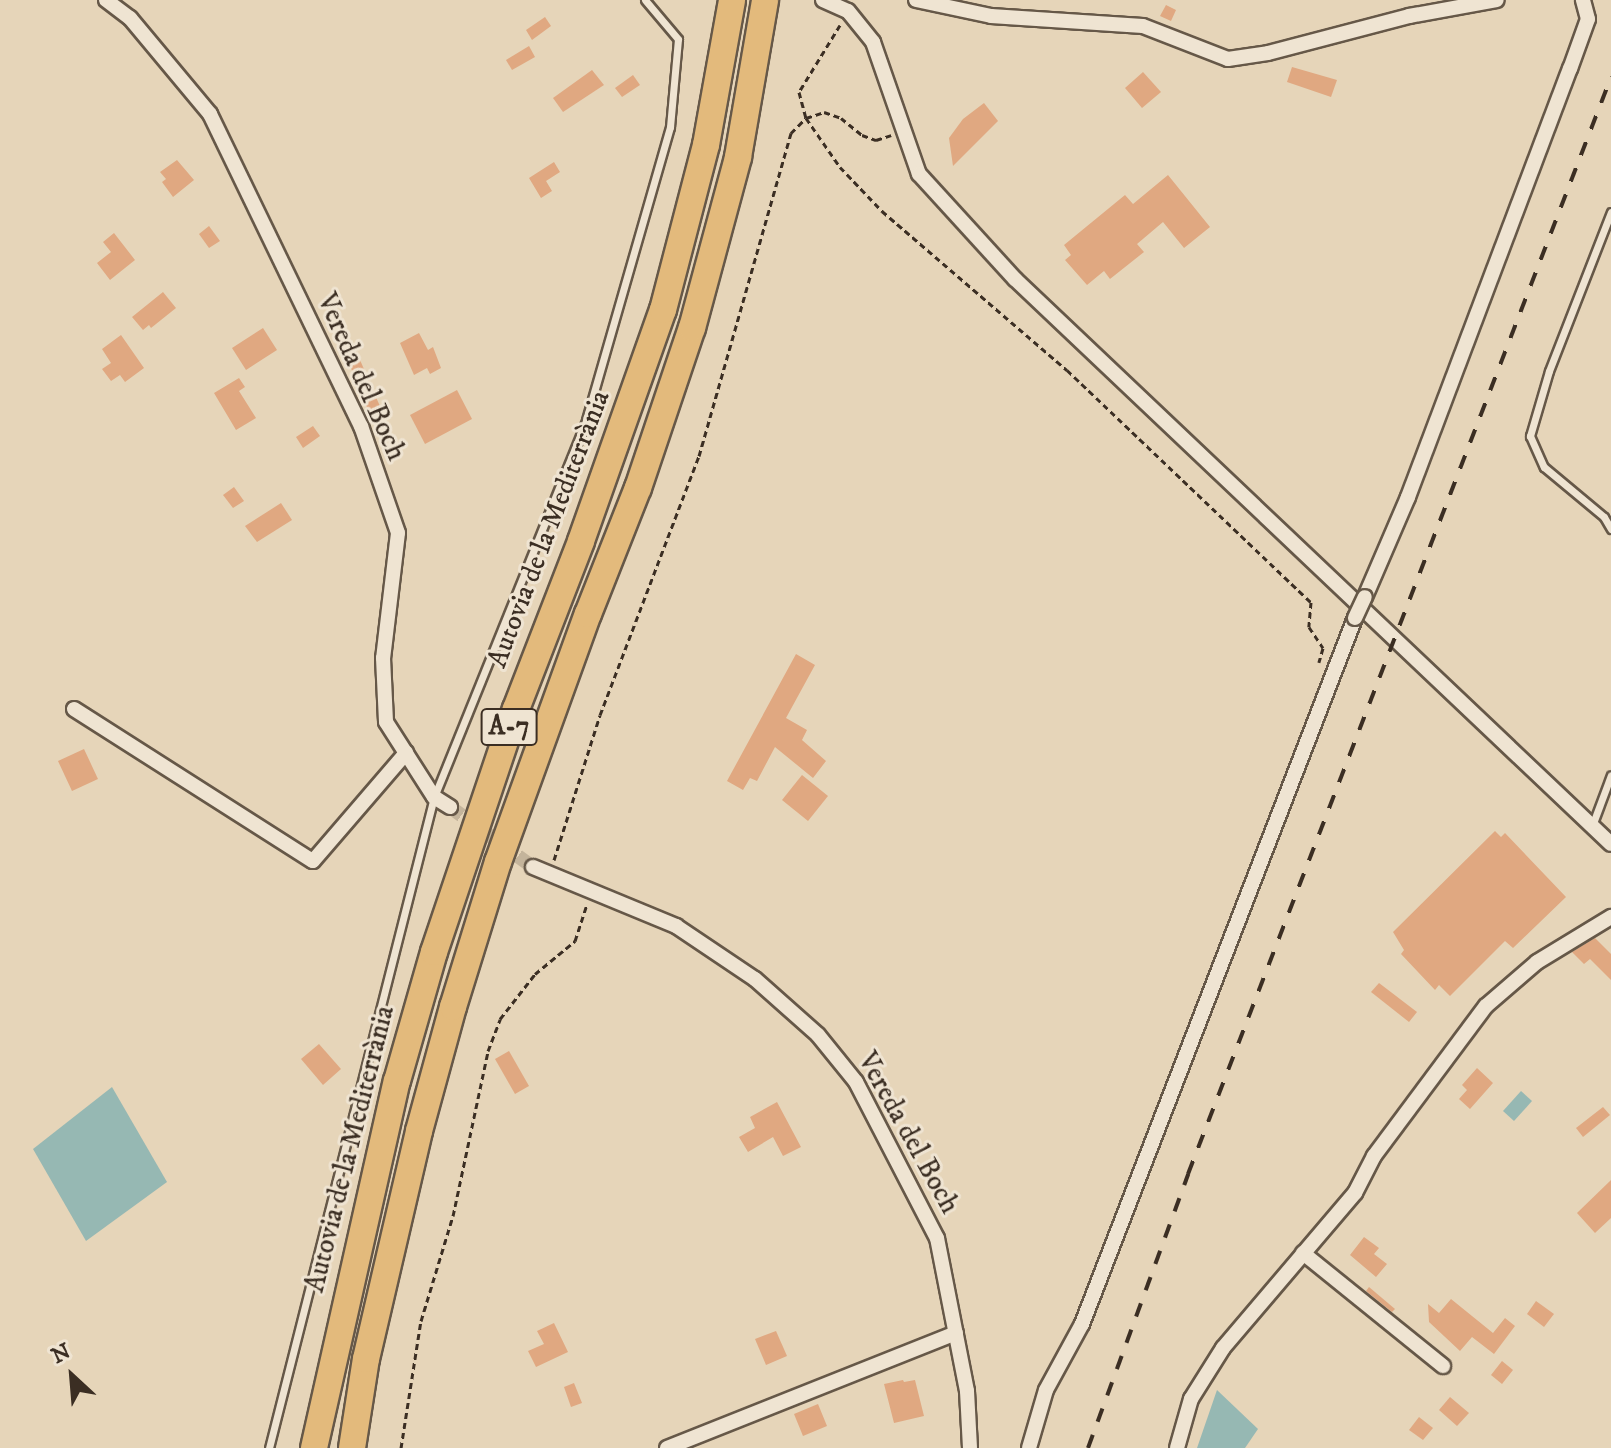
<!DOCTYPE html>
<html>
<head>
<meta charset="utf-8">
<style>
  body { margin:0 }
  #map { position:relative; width:1611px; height:1448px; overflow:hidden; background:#e6d5b9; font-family:"IM FELL DW Pica",serif }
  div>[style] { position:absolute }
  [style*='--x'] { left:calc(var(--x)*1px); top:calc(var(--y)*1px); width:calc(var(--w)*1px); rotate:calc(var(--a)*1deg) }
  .water>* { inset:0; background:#96b8b3 }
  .building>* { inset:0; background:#e0a881 }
  .street-tunnel>* { height:14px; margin-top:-7px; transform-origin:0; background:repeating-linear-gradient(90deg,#c4b49b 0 14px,transparent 0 21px) }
  .path>* { height:3px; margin-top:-1.5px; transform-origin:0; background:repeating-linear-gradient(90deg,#3b2e23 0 6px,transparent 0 10px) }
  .roads { filter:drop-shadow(2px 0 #665848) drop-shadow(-2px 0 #665848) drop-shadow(0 2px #665848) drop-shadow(0 -2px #665848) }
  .lane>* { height:7px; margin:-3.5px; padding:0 3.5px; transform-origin:3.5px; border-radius:3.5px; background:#efe4d2 }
  .street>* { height:14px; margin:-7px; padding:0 7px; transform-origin:7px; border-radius:7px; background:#efe4d2 }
  .highway>* { height:26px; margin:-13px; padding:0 13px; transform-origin:13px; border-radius:13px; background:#e3ba7c }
  .rail>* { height:4px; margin-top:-2px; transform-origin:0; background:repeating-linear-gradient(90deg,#3b2e23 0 14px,transparent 0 28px) }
  .bridges { filter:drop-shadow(2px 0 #665848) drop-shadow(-2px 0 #665848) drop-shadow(0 2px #665848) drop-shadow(0 -2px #665848) }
  .street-bridge>* { height:14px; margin:-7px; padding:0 7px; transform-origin:7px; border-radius:7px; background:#efe4d2 }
  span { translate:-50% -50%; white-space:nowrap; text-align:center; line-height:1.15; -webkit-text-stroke:6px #efe4d2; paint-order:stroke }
  .shield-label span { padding:2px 6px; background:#efe4d2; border:2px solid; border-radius:6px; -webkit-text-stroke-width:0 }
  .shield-label { font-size:26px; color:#3b2e23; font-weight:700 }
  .street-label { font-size:28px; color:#3b2e23 }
  .north { position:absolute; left:32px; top:1336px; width:80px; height:80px; -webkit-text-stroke:6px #efe4d2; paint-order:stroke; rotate:334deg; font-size:22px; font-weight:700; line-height:32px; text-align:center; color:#3b2e23 }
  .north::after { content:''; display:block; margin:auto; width:28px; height:36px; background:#3b2e23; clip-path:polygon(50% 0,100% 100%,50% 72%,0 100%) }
</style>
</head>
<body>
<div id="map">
  <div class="water">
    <div style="clip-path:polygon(112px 1087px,167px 1182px,86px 1241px,33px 1149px)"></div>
    <div style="clip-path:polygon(1521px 1091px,1532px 1101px,1514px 1121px,1503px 1111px)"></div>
    <div style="clip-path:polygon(1217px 1390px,1258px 1429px,1245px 1448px,1197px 1448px)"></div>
  </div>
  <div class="building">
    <div style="clip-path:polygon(1166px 5px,1176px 10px,1171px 21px,1160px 16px)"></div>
    <div style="clip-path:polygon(545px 17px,551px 26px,532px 40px,526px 30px)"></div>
    <div style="clip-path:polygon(529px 46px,535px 57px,512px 70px,506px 60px)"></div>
    <div style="clip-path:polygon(1292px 67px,1337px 80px,1331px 97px,1287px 82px)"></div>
    <div style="clip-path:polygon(592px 70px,604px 85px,563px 112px,553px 98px)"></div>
    <div style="clip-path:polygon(1143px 72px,1161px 92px,1142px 108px,1125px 88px)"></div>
    <div style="clip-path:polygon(633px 75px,640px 85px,622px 97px,615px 88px)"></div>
    <div style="clip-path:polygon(984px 103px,998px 121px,953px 166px,949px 138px,963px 119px)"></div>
    <div style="clip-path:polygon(177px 160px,194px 180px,173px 197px,162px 182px,166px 179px,160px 172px)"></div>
    <div style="clip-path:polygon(554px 162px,560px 172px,546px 181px,552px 191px,541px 198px,529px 178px)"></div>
    <div style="clip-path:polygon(1168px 175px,1210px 227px,1184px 248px,1163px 222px,1137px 244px,1144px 252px,1110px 279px,1104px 271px,1087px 285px,1065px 260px,1071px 255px,1064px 245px,1125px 195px,1133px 204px)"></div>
    <div style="clip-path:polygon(209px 226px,220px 241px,209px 248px,199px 234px)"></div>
    <div style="clip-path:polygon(114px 233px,135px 260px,110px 280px,97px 263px,111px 252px,103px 242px)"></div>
    <div style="clip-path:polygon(163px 292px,176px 308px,151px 328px,149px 325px,143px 330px,132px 317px)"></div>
    <div style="clip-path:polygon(263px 328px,277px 350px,246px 370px,232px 348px)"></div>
    <div style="clip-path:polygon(419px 333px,428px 350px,433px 347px,441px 368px,430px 374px,427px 368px,414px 375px,400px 343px)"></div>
    <div style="clip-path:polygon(121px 335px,144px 368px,125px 382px,120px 375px,111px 381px,102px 369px,111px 363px,102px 349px)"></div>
    <div style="clip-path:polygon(354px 346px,382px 411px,369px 413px,346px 356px)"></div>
    <div style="clip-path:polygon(239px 378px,245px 387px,239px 391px,256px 418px,236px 430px,214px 393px)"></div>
    <div style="clip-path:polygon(457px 390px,472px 419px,425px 444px,410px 415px)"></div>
    <div style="clip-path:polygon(313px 426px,320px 436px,303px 448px,296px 437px)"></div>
    <div style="clip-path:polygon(234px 487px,244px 501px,233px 508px,223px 495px)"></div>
    <div style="clip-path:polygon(281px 503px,292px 520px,257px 542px,245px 526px)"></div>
    <div style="clip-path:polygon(796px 654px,815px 665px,786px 718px,807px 730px,802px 740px,826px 761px,813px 778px,775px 747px,757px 781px,750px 778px,743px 790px,727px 781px)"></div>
    <div style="clip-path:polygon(84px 749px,98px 779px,72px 791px,58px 761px)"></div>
    <div style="clip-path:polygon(802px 775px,828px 796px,808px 821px,782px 800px)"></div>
    <div style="clip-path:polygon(1495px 831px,1501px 837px,1505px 833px,1566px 897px,1513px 948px,1505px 941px,1450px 996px,1439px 985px,1435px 990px,1401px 954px,1404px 950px,1393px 932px)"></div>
    <div style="clip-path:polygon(1595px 938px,1611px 954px,1611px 980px,1590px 959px,1584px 964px,1572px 952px)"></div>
    <div style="clip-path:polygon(1379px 983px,1417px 1012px,1409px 1022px,1371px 992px)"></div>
    <div style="clip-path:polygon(319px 1044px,341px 1069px,323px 1085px,301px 1059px)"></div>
    <div style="clip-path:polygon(509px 1051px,529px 1086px,515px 1094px,495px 1059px)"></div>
    <div style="clip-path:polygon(1477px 1068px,1493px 1083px,1470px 1109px,1459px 1099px,1467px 1090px,1462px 1085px)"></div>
    <div style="clip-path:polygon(777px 1102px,801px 1147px,783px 1156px,773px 1137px,748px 1152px,739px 1137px,755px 1128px,750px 1117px)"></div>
    <div style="clip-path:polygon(1603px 1107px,1610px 1115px,1583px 1137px,1576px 1128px)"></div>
    <div style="clip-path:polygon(1611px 1180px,1611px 1218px,1595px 1233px,1577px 1213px)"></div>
    <div style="clip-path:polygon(1364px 1237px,1379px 1248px,1374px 1254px,1387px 1264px,1376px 1277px,1350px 1255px)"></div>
    <div style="clip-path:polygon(1369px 1287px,1395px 1309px,1392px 1312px,1366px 1291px)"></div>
    <div style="clip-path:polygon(1451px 1299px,1493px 1333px,1505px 1318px,1515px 1326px,1494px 1354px,1472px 1337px,1460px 1351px,1429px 1322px,1428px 1304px,1439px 1313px)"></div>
    <div style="clip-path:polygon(1536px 1301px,1554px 1314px,1544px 1327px,1527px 1314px)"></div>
    <div style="clip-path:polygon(554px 1323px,568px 1352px,536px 1367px,528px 1351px,544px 1344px,537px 1331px)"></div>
    <div style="clip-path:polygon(776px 1331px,787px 1356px,766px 1365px,755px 1339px)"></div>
    <div style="clip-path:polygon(1502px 1361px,1513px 1370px,1502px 1384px,1491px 1375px)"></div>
    <div style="clip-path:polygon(903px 1380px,904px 1382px,915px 1380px,924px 1416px,894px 1423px,884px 1384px)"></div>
    <div style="clip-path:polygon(574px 1383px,582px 1403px,571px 1407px,564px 1387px)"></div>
    <div style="clip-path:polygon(1450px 1397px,1469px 1413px,1457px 1426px,1439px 1410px)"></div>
    <div style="clip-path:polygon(818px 1404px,827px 1426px,803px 1436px,794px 1414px)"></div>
    <div style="clip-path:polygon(1419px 1417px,1433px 1428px,1423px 1440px,1409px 1430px)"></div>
  </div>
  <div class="street-tunnel">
    <div style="--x:450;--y:807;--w:102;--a:35.9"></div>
  </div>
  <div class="path">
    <div style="--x:840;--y:25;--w:79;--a:121.5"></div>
    <div style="--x:799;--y:92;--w:27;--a:75"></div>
    <div style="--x:806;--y:118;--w:60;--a:55.2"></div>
    <div style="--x:840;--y:167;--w:61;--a:46.3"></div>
    <div style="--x:882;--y:211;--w:244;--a:40.7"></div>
    <div style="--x:1067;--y:370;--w:337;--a:43.6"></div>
    <div style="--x:1311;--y:602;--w:25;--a:95"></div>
    <div style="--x:1309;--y:627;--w:25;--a:56"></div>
    <div style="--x:1323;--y:648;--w:15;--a:106"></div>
    <div style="--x:554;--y:860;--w:152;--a:-72.4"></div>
    <div style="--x:600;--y:715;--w:277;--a:-69.1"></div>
    <div style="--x:699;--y:456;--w:336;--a:-74.1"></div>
    <div style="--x:791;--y:133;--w:21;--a:-45"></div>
    <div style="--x:806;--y:118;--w:19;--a:-18"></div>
    <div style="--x:824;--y:112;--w:18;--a:19"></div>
    <div style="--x:841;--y:118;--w:27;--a:39"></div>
    <div style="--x:862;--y:135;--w:15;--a:20"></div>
    <div style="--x:876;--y:140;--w:16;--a:-18"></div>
    <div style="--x:401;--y:1448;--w:129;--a:-81.1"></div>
    <div style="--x:421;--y:1321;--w:110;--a:-73.1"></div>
    <div style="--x:453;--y:1216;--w:169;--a:-78"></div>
    <div style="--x:488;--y:1051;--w:34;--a:-69"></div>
    <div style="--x:500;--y:1019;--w:57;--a:-52.1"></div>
    <div style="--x:535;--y:974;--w:52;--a:-39.5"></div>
    <div style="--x:575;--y:941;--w:38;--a:-72"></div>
  </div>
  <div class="roads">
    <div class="lane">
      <div style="--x:1611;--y:212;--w:171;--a:111.3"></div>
      <div style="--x:1549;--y:371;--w:68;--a:106.3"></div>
      <div style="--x:1530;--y:436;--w:34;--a:66"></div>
      <div style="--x:1544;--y:467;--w:78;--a:39.8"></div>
      <div style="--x:1604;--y:517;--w:14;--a:60"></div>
      <div style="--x:1592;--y:826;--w:54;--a:-69.6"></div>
      <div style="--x:269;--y:1448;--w:672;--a:-75.78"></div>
      <div style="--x:434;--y:797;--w:406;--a:-68"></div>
      <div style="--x:586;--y:420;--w:305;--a:-74"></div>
      <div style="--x:670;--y:127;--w:88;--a:-84.8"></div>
      <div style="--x:678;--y:39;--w:51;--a:-130.2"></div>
    </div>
    <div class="street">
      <div style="--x:106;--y:0;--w:30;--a:37"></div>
      <div style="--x:130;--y:18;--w:125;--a:50.2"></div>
      <div style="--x:210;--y:114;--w:347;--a:64.2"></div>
      <div style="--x:361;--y:426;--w:113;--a:70.9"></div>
      <div style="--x:398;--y:533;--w:126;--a:96.8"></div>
      <div style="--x:383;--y:658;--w:64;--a:87.3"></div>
      <div style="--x:386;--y:722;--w:89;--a:57.4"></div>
      <div style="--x:434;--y:797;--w:19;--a:32"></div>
      <div style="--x:823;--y:0;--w:27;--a:24"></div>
      <div style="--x:848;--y:11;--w:40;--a:51"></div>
      <div style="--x:873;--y:42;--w:140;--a:70.8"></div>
      <div style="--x:919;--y:174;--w:142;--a:47.6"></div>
      <div style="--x:1015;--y:279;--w:821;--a:43.47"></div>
      <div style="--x:916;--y:0;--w:77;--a:12"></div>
      <div style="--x:991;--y:16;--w:152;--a:3.8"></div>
      <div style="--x:1143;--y:26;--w:91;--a:21.2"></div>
      <div style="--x:1228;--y:59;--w:40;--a:-8.5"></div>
      <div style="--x:1268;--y:53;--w:146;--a:-14.7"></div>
      <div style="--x:1409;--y:16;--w:89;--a:-10.3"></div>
      <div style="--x:1365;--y:597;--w:109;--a:-66.7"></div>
      <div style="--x:1408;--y:497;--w:458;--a:-69.3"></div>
      <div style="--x:1570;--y:69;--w:53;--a:-70.2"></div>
      <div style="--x:1588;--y:19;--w:20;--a:-105"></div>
      <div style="--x:74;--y:709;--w:283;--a:32.5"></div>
      <div style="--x:313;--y:861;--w:143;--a:-49.3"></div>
      <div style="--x:533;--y:867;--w:155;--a:22.4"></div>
      <div style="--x:676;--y:926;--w:95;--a:33.9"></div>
      <div style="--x:755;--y:979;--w:84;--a:41.6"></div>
      <div style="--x:818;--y:1035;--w:60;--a:51"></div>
      <div style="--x:856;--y:1082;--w:176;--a:62.6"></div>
      <div style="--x:937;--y:1238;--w:156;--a:78.9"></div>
      <div style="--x:967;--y:1391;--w:57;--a:87"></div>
      <div style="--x:1303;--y:1253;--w:180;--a:38.9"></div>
      <div style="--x:667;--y:1448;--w:311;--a:-21.7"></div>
      <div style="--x:1029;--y:1448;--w:60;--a:-73.7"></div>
      <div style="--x:1046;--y:1390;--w:75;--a:-61.4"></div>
      <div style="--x:1082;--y:1324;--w:757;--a:-68.86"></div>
      <div style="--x:1177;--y:1448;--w:51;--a:-74.1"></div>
      <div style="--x:1191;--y:1399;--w:60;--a:-57.9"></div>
      <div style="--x:1223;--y:1348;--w:204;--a:-49.6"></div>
      <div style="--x:1355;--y:1193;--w:42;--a:-62.8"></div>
      <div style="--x:1374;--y:1156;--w:187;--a:-53.3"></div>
      <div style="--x:1486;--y:1006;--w:67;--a:-40.8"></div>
      <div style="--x:1537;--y:962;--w:87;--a:-31.3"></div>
    </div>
    <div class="highway">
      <div style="--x:314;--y:1448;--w:376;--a:-77.3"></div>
      <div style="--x:397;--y:1081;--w:134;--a:-74"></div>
      <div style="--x:434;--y:952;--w:256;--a:-71.4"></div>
      <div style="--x:516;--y:709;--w:180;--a:-68.8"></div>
      <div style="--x:581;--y:541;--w:245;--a:-70.5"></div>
      <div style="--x:663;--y:310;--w:171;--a:-75.4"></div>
      <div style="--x:706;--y:145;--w:147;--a:-79.8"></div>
      <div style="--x:352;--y:1448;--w:90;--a:-81.1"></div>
      <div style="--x:366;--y:1359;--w:234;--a:-76.9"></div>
      <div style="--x:419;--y:1131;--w:129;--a:-74.7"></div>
      <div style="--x:453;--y:1007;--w:152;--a:-72.8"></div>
      <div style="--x:498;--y:862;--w:264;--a:-70.1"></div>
      <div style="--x:588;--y:614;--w:136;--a:-68.4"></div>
      <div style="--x:638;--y:488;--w:169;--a:-71.4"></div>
      <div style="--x:692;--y:328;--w:177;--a:-74.9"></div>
      <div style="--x:738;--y:157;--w:159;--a:-80.2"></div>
    </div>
  </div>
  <div class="rail">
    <div style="--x:1088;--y:1448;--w:292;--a:-69.9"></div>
    <div style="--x:1188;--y:1174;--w:1176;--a:-68.91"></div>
  </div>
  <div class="bridges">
    <div class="street-bridge">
      <div style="--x:1355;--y:618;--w:23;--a:-65"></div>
    </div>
  </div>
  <div class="shield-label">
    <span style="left:509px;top:727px">A-7</span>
  </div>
  <div class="street-label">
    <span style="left:361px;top:377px;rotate:66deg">Vereda del Boch</span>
    <span style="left:549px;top:529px;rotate:-69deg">Autovia de la Mediterrània</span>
    <span style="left:908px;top:1133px;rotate:61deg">Vereda del Boch</span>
    <span style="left:350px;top:1149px;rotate:-76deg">Autovia de la Mediterrània</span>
  </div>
  <div class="north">N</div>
</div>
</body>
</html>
